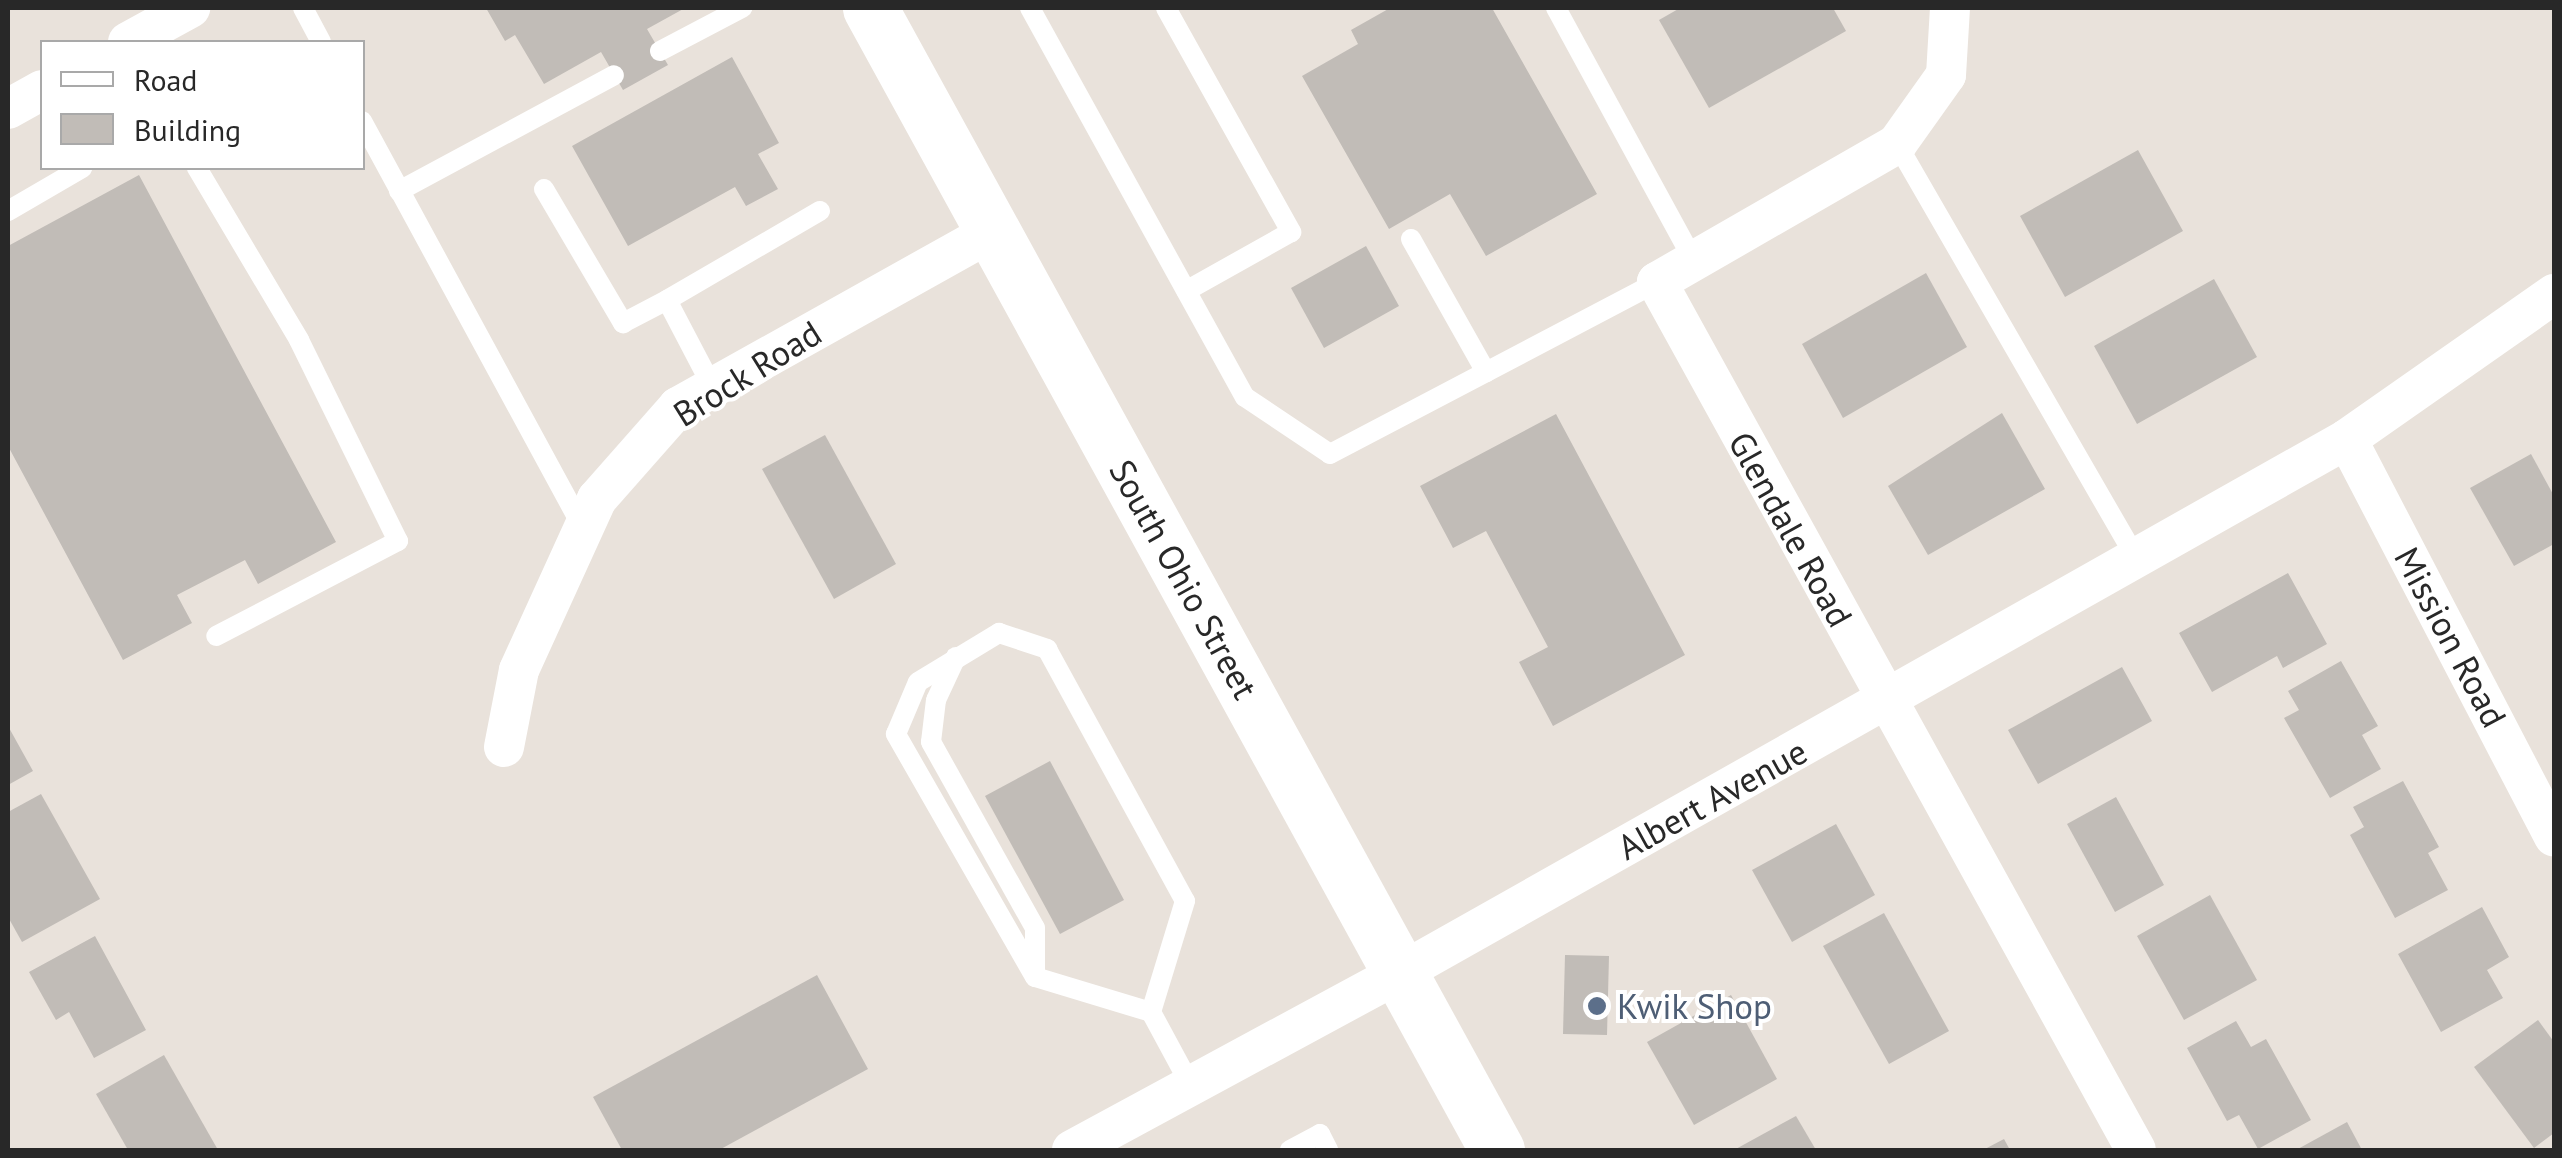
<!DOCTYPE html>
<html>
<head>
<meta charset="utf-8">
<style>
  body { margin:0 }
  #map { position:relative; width:2562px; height:1158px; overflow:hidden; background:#e9e2db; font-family:"PT Sans",sans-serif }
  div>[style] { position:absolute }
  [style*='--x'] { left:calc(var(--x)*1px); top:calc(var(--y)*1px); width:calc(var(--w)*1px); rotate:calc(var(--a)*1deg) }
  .building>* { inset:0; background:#c1bcb7 }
  .lane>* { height:20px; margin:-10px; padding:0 10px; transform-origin:10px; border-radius:10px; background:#fff }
  .street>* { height:40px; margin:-20px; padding:0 20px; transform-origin:20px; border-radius:20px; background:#fff }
  .secondary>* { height:55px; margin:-27.5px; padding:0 27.5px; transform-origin:27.5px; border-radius:27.5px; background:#fff }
  .dots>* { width:28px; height:28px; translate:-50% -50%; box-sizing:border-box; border:5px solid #fff; border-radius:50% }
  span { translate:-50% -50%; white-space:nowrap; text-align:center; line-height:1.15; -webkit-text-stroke:8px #fff; paint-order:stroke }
  .street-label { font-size:35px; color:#282828 }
  .service-label { font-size:35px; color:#4e5e75 }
  .left { translate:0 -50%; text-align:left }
  .frame { position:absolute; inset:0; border:10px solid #282828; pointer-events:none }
  .legend { position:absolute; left:40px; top:40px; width:325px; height:130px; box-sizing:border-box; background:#fff; border:2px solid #a9a9a9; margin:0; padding:12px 18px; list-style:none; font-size:30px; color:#282828 }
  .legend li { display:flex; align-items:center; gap:20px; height:50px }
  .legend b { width:50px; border:2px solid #a9a9a9 }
</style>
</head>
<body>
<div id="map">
  <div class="building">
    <div style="clip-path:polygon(486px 8px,685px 8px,647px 29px,668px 65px,623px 90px,601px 52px,544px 84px,515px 35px,505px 41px)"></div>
    <div style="clip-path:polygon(1390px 8px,1492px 8px,1597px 194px,1486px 256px,1450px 194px,1389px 229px,1302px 76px,1358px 44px,1351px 30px)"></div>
    <div style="clip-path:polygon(1680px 8px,1833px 8px,1846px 31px,1709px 108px,1659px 20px)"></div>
    <div style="clip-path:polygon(732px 57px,779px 143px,758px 154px,778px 189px,746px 206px,735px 187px,628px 246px,572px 146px)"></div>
    <div style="clip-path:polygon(2138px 150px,2183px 231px,2065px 297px,2020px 216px)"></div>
    <div style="clip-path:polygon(139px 175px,336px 542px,258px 584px,245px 560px,177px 595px,192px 623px,123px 660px,8px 446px,8px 246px)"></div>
    <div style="clip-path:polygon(1366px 246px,1399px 306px,1324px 348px,1291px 288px)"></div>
    <div style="clip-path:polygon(1926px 273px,1967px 347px,1843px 418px,1802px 344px)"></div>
    <div style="clip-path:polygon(2214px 279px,2257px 357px,2137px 424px,2094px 346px)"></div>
    <div style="clip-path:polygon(2002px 413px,2045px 489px,1928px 555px,1888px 486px)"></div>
    <div style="clip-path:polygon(1556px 414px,1685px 655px,1553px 726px,1519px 662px,1548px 647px,1486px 531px,1453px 548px,1420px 486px)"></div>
    <div style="clip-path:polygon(825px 435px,896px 564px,834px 599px,762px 469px)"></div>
    <div style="clip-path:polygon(2531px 454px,2554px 496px,2554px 544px,2514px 566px,2470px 488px)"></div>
    <div style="clip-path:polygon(2288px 573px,2327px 644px,2283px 668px,2277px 656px,2212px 692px,2179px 633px)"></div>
    <div style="clip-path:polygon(2341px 661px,2378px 726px,2362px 735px,2381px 769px,2330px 798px,2284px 718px,2299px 710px,2288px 691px)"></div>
    <div style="clip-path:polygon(2122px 667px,2152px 721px,2038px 784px,2008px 730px)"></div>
    <div style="clip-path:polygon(8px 726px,33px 771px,8px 785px)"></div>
    <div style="clip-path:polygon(1050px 761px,1124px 900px,1060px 934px,985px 796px)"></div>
    <div style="clip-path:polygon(2403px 781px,2439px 847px,2428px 853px,2448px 890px,2395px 918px,2350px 835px,2364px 827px,2353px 807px)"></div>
    <div style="clip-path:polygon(41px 794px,100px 899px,22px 942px,8px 917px,8px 812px)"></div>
    <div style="clip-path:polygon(2116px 797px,2164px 885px,2115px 912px,2067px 824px)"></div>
    <div style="clip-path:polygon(1836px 824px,1875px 895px,1792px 942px,1752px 870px)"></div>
    <div style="clip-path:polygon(2210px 895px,2257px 980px,2184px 1020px,2137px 936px)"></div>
    <div style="clip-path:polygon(2482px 907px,2509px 957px,2487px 970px,2503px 998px,2441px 1032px,2398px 954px)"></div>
    <div style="clip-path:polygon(1884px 913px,1949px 1031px,1889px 1064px,1823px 946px)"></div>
    <div style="clip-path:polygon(95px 936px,146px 1030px,94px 1058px,69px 1012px,56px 1020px,29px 972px)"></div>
    <div style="clip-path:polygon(1565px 955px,1609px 956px,1607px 1035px,1563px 1034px)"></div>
    <div style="clip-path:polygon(817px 975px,868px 1069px,719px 1150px,622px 1150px,593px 1097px)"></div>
    <div style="clip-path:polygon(1731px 995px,1777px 1079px,1694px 1125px,1647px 1042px)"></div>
    <div style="clip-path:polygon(2538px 1020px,2554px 1042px,2554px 1133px,2534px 1148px,2474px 1067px)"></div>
    <div style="clip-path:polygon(2236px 1021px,2251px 1047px,2266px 1039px,2311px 1120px,2258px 1149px,2239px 1115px,2227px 1121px,2187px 1048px)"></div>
    <div style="clip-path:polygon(164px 1055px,218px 1150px,128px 1150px,96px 1094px)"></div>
    <div style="clip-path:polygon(1796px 1116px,1816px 1150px,1734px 1150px)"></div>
    <div style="clip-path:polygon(2347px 1122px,2362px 1150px,2296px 1150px)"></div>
    <div style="clip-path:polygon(2004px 1139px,2010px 1150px,1983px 1150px)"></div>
  </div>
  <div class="lane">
    <div style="--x:303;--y:8;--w:38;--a:62"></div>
    <div style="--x:1030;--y:8;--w:444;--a:61.1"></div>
    <div style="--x:1245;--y:397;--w:102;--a:33.8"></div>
    <div style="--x:1330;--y:454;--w:369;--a:-27.7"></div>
    <div style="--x:1166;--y:8;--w:257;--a:60.8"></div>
    <div style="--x:1291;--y:232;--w:120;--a:150.7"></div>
    <div style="--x:1556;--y:8;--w:288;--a:61.4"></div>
    <div style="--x:660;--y:51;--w:93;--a:-27.7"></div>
    <div style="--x:362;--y:121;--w:462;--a:61.5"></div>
    <div style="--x:1897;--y:144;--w:479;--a:60"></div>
    <div style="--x:197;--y:168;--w:200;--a:59.3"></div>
    <div style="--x:299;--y:340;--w:224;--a:63.8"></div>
    <div style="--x:398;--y:541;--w:205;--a:152.4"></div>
    <div style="--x:544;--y:189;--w:156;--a:59.5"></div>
    <div style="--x:623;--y:323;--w:50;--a:-27.6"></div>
    <div style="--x:399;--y:191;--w:244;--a:-28.3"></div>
    <div style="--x:8;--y:211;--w:86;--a:-30.2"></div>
    <div style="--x:1411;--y:239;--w:153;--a:60.6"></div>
    <div style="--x:713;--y:388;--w:99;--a:-117.6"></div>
    <div style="--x:667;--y:300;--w:177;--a:-30.2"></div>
    <div style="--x:956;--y:657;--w:47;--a:114.9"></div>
    <div style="--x:936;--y:700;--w:42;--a:96.8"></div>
    <div style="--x:931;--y:742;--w:213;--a:60.8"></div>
    <div style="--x:1035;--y:928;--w:48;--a:90"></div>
    <div style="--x:1151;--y:1012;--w:121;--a:-163.2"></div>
    <div style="--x:1035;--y:977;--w:280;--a:-119.8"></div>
    <div style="--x:896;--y:734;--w:56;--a:-67.1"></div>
    <div style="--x:918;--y:682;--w:95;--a:-31.2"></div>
    <div style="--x:999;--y:633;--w:51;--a:18.4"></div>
    <div style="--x:1047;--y:649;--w:287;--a:61.3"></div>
    <div style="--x:1185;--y:901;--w:116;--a:107"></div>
    <div style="--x:1151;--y:1012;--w:84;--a:61.6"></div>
    <div style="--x:1290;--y:1150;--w:34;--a:-28"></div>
    <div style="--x:1320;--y:1134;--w:18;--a:63"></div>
  </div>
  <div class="street">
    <div style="--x:1950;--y:8;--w:67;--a:93.4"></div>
    <div style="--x:1946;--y:75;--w:85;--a:125.4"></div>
    <div style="--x:1897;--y:144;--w:277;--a:150.1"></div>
    <div style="--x:1657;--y:282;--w:991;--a:61.11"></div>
    <div style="--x:128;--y:42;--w:71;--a:-28.7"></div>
    <div style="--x:8;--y:109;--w:39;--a:-29"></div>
    <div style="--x:2347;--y:439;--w:448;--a:62.5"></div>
    <div style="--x:504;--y:747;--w:78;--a:-79"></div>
    <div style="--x:519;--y:670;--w:188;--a:-65.5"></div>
    <div style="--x:597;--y:499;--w:123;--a:-48.6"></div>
    <div style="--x:678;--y:407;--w:361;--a:-29.2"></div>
    <div style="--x:1072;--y:1150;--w:373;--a:-28.4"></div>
    <div style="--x:1400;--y:973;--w:1087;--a:-29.42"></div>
    <div style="--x:2347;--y:439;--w:253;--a:-35"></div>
  </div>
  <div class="secondary">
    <div style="--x:870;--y:8;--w:1303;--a:61.23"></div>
  </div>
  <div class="dots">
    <div style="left:1597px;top:1006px;background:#5c6f8a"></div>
  </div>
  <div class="street-label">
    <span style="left:747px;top:373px;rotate:-32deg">Brock Road</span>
    <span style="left:1791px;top:529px;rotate:61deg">Glendale Road</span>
    <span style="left:1184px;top:579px;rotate:61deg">South Ohio Street</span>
    <span style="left:2451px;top:637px;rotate:62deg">Mission Road</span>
    <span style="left:1712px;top:799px;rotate:-29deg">Albert Avenue</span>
  </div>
  <div class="service-label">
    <span class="left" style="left:1617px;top:1006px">Kwik Shop</span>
  </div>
  <div class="frame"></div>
  <ul class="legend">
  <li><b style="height:12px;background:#fff"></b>Road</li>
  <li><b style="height:28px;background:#c1bcb7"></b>Building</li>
  </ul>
</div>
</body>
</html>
